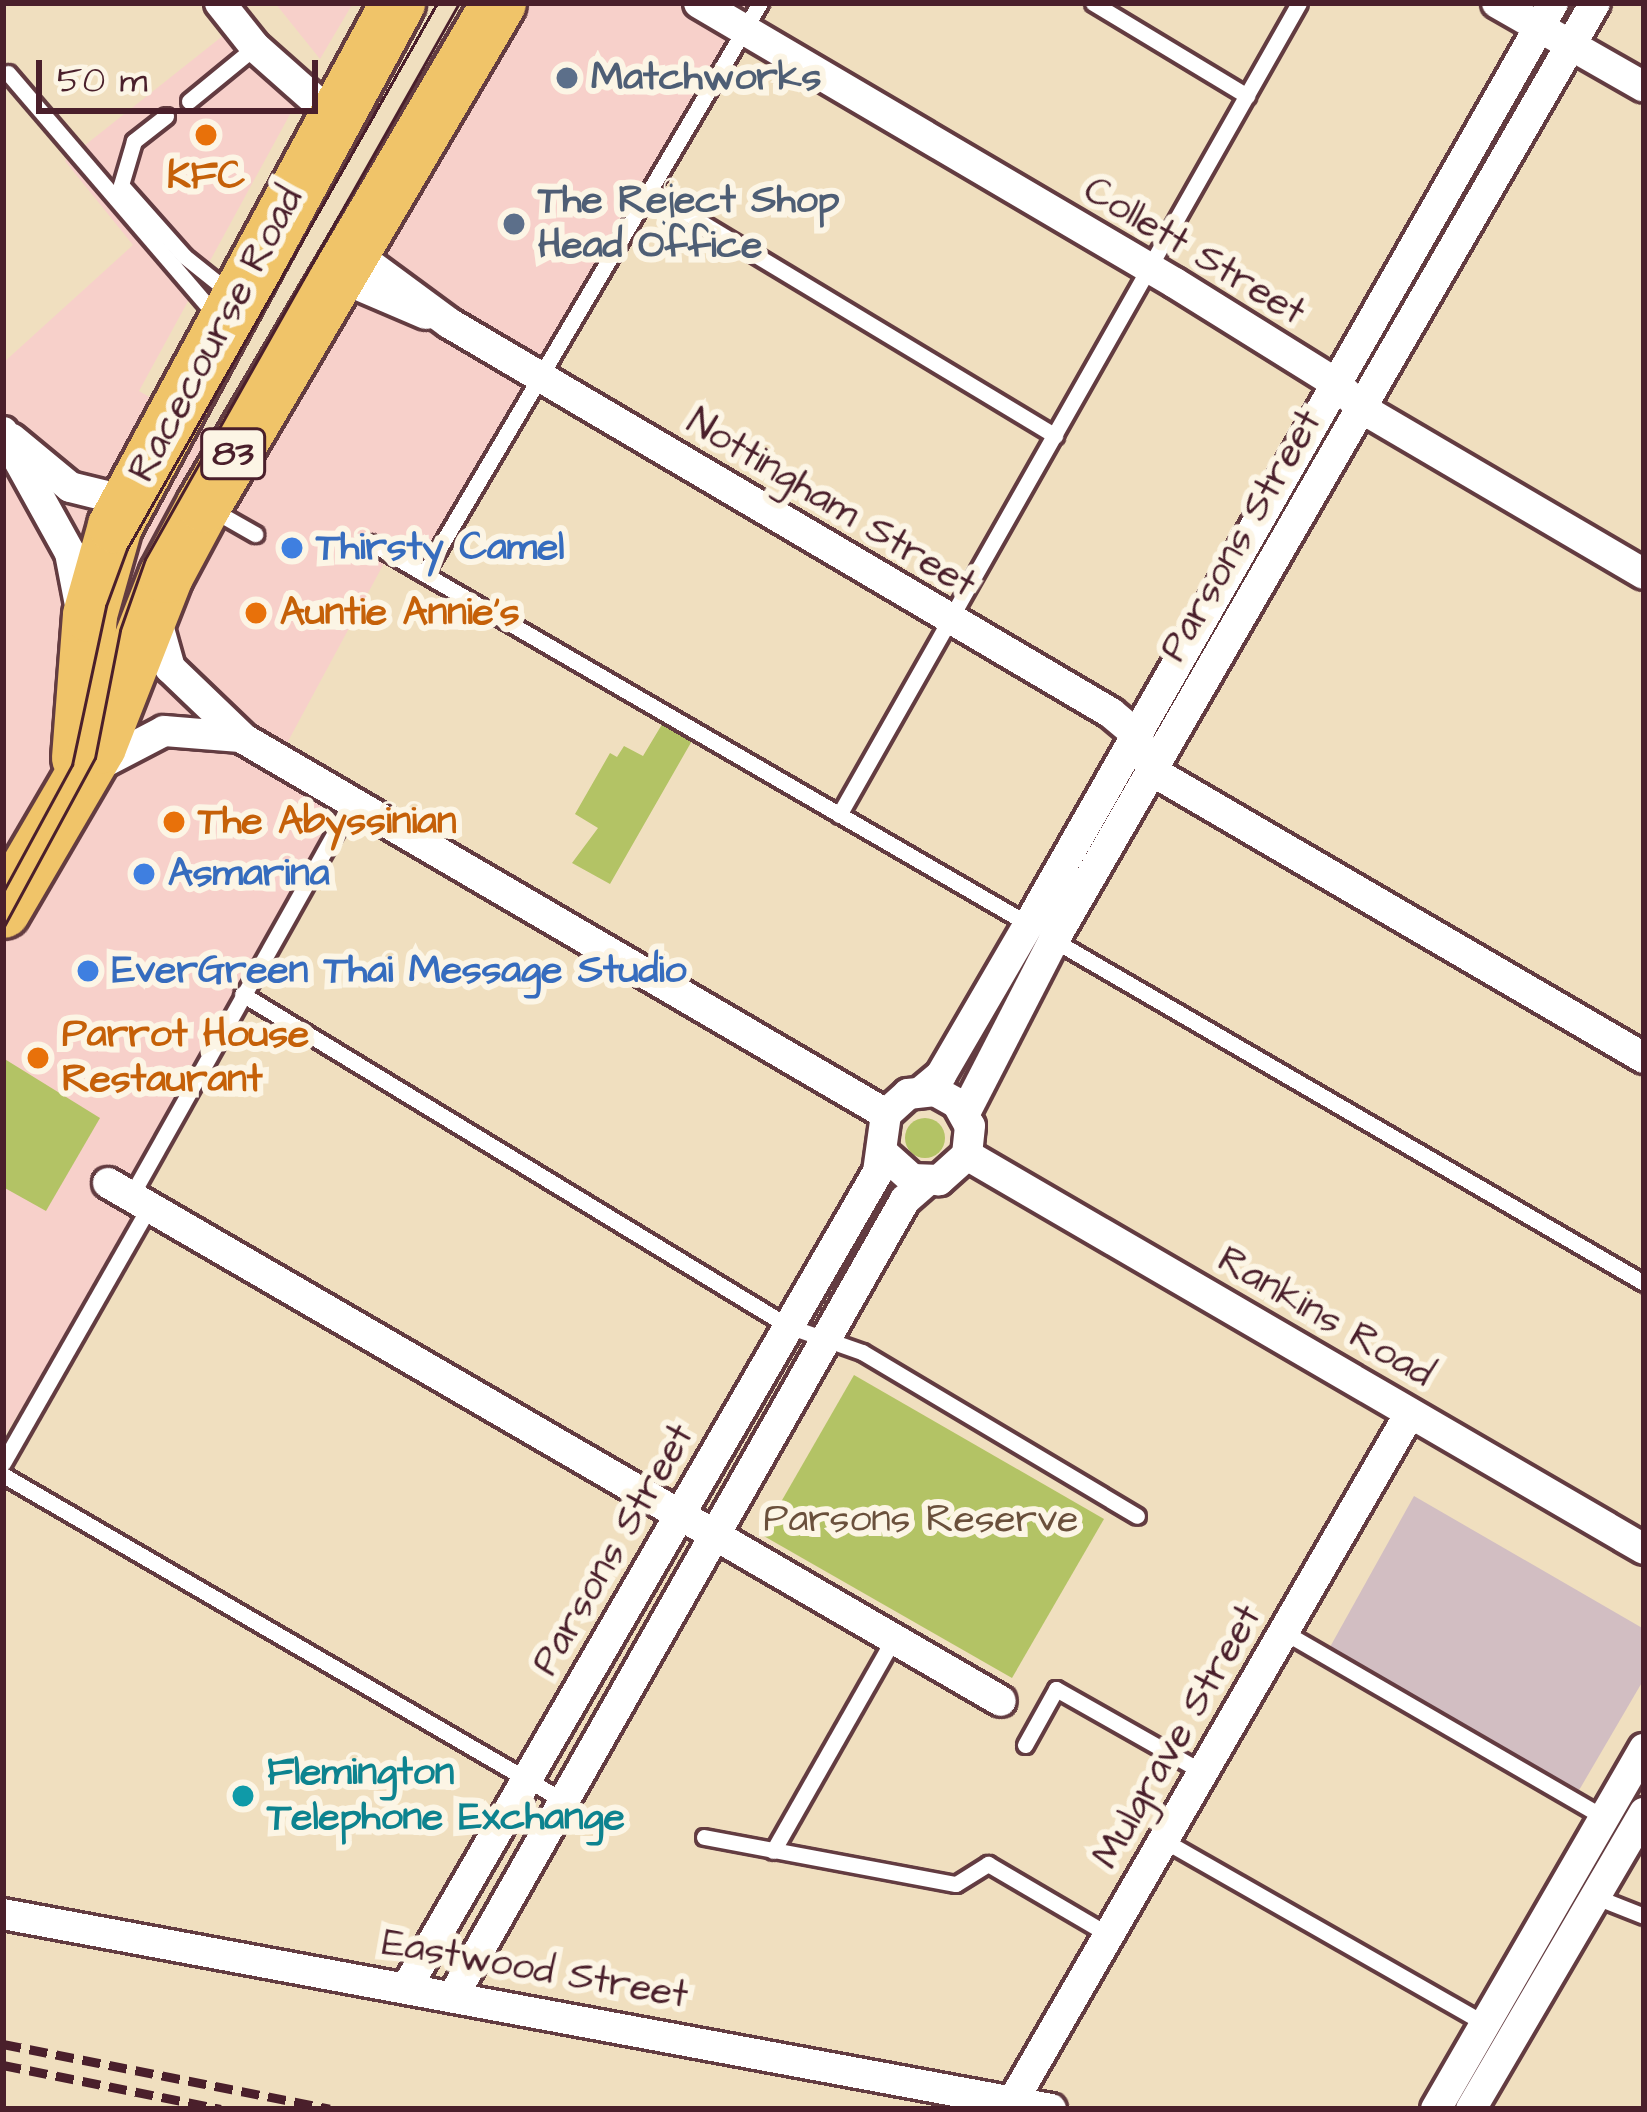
<!DOCTYPE html>
<html>
<head>
<meta charset="utf-8">
<style>
  body { margin:0 }
  #map { position:relative; width:1647px; height:2112px; overflow:hidden; background:#f0dfbf; font-family:"Architects Daughter",sans-serif }
  div>[style] { position:absolute }
  [style*='--x'] { left:calc(var(--x)*1px); top:calc(var(--y)*1px); width:calc(var(--w)*1px); rotate:calc(var(--a)*1deg) }
  .built>* { inset:0; background:#f7d0ca }
  .industrial>* { inset:0; background:#d2bec2 }
  .green>* { inset:0; background:#b3c365 }
  .round { border-radius:50% }
  .roads { filter:drop-shadow(3px 0 #633c41) drop-shadow(-3px 0 #633c41) drop-shadow(0 3px #633c41) drop-shadow(0 -3px #633c41) }
  .lane>* { height:15px; margin:-7.5px; padding:0 7.5px; transform-origin:7.5px; border-radius:7.5px; background:#fff }
  .street>* { height:30px; margin:-15px; padding:0 15px; transform-origin:15px; border-radius:15px; background:#fff }
  .highway>* { height:54px; margin:-27px; padding:0 27px; transform-origin:27px; border-radius:27px; background:#f0c469 }
  .tram>* { height:3px; margin:-1.5px; padding:0 1.5px; transform-origin:1.5px; border-radius:1.5px; background:#4a1f2b }
  .rail>* { height:9px; margin-top:-4.5px; transform-origin:0; background:repeating-linear-gradient(90deg,#4a1f2b 0 18px,transparent 0 27px) }
  .dots>* { width:33px; height:33px; translate:-50% -50%; box-sizing:border-box; border:6px solid #fcf5e5; border-radius:50% }
  span { translate:-50% -50%; white-space:nowrap; text-align:center; line-height:1.15; -webkit-text-stroke:12px #fcf5e5; paint-order:stroke }
  .shield-label span { padding:3px 9px; background:#fcf5e5; border:3px solid; border-radius:9px; -webkit-text-stroke-width:0 }
  .shield-label { font-size:36px; color:#4a1f2b; font-weight:700 }
  .service-label { font-size:39px; color:#4e5e75; font-weight:700 }
  .left { translate:0 -50%; text-align:left }
  .food-label { font-size:39px; color:#c56008; font-weight:700 }
  .street-label { font-size:39px; color:#4a1f2b }
  .shop-label { font-size:39px; color:#366cbe; font-weight:700 }
  .park-label { font-size:39px; color:#6a503c }
  .culture-label { font-size:39px; color:#0d838f; font-weight:700 }
  .frame { position:absolute; inset:0; border:6px solid #4a1f2b; pointer-events:none }
  .scale { position:absolute; left:36px; top:60px; width:282px; height:54px; box-sizing:border-box; border:6px solid #4a1f2b; border-top:0; padding-left:15px; font-size:36px; line-height:42px; white-space:nowrap; color:#4a1f2b; -webkit-text-stroke:9px #fcf5e5; paint-order:stroke }
</style>
</head>
<body>
<div id="map">
  <div class="built">
    <div style="clip-path:polygon(275px 3px,353px 3px,320px 59px)"></div>
    <div style="clip-path:polygon(519px 3px,760px 3px,424px 574px,389px 554px,279px 758px,352px 802px,132px 1196px,149px 1207px,3px 1438px,3px 363px,133px 245px,65px 161px,239px 23px,300px 96px,139px 391px,257px 459px)"></div>
  </div>
  <div class="industrial">
    <div style="clip-path:polygon(1414px 1496px,1644px 1629px,1644px 1679px,1578px 1792px,1330px 1647px)"></div>
  </div>
  <div class="green">
    <div style="clip-path:polygon(664px 721px,693px 739px,610px 884px,572px 863px,598px 828px,575px 814px,610px 753px,617px 757px,624px 746px,643px 756px)"></div>
    <div style="clip-path:polygon(3px 1058px,100px 1118px,46px 1211px,3px 1187px)"></div>
    <div class="round" style="left:905px;top:1118px;width:40px;height:40px"></div>
    <div style="clip-path:polygon(854px 1375px,1104px 1519px,1012px 1678px,762px 1535px)"></div>
  </div>
  <div class="roads">
    <div class="lane">
      <div style="--x:1093;--y:3;--w:180;--a:31.1"></div>
      <div style="--x:8;--y:73;--w:321;--a:49.4"></div>
      <div style="--x:189;--y:101;--w:85;--a:-39.3"></div>
      <div style="--x:166;--y:116;--w:41;--a:142"></div>
      <div style="--x:134;--y:141;--w:46;--a:106.5"></div>
      <div style="--x:121;--y:185;--w:95;--a:48.4"></div>
      <div style="--x:184;--y:256;--w:58;--a:38.7"></div>
      <div style="--x:651;--y:192;--w:472;--a:31.1"></div>
      <div style="--x:211;--y:509;--w:51;--a:29.6"></div>
      <div style="--x:371;--y:543;--w:762;--a:30.1"></div>
      <div style="--x:424;--y:574;--w:663;--a:-59.53"></div>
      <div style="--x:839;--y:815;--w:933;--a:-60.47"></div>
      <div style="--x:1050;--y:938;--w:687;--a:30.15"></div>
      <div style="--x:242;--y:994;--w:639;--a:31.3"></div>
      <div style="--x:788;--y:1326;--w:78;--a:19.4"></div>
      <div style="--x:862;--y:1352;--w:320;--a:30.8"></div>
      <div style="--x:131;--y:1196;--w:452;--a:-60.7"></div>
      <div style="--x:3;--y:1463;--w:295;--a:-60.3"></div>
      <div style="--x:3;--y:1475;--w:649;--a:30.16"></div>
      <div style="--x:1284;--y:1632;--w:375;--a:30.1"></div>
      <div style="--x:1025;--y:1745;--w:64;--a:-61"></div>
      <div style="--x:1056;--y:1689;--w:169;--a:29.5"></div>
      <div style="--x:704;--y:1837;--w:256;--a:10.6"></div>
      <div style="--x:956;--y:1884;--w:38;--a:-32"></div>
      <div style="--x:988;--y:1864;--w:140;--a:30.4"></div>
      <div style="--x:1163;--y:1840;--w:371;--a:29.7"></div>
      <div style="--x:773;--y:1851;--w:245;--a:-60.4"></div>
      <div style="--x:1591;--y:1895;--w:57;--a:21.6"></div>
    </div>
    <div class="street">
      <div style="--x:220;--y:3;--w:56;--a:51.5"></div>
      <div style="--x:255;--y:47;--w:106;--a:41.5"></div>
      <div style="--x:699;--y:3;--w:552;--a:30.47"></div>
      <div style="--x:1175;--y:283;--w:191;--a:31.9"></div>
      <div style="--x:1337;--y:384;--w:34;--a:45"></div>
      <div style="--x:1361;--y:408;--w:328;--a:30.4"></div>
      <div style="--x:1497;--y:3;--w:169;--a:29.7"></div>
      <div style="--x:350;--y:250;--w:123;--a:36.4"></div>
      <div style="--x:449;--y:323;--w:768;--a:30.5"></div>
      <div style="--x:1111;--y:713;--w:33;--a:40"></div>
      <div style="--x:1136;--y:734;--w:40;--a:66.6"></div>
      <div style="--x:1152;--y:771;--w:570;--a:30.26"></div>
      <div style="--x:335;--y:275;--w:99;--a:23.2"></div>
      <div style="--x:3;--y:432;--w:138;--a:61"></div>
      <div style="--x:70;--y:553;--w:58;--a:79.1"></div>
      <div style="--x:12;--y:439;--w:75;--a:39.6"></div>
      <div style="--x:70;--y:487;--w:59;--a:13.8"></div>
      <div style="--x:156;--y:618;--w:52;--a:74.4"></div>
      <div style="--x:170;--y:668;--w:103;--a:43.8"></div>
      <div style="--x:244;--y:739;--w:743;--a:30.29"></div>
      <div style="--x:99;--y:765;--w:73;--a:-27.6"></div>
      <div style="--x:164;--y:731;--w:74;--a:4.6"></div>
      <div style="--x:922;--y:1091;--w:25;--a:-40"></div>
      <div style="--x:941;--y:1075;--w:175;--a:-59.8"></div>
      <div style="--x:1029;--y:924;--w:1060;--a:-60.36"></div>
      <div style="--x:965;--y:1113;--w:195;--a:-62.8"></div>
      <div style="--x:1054;--y:940;--w:1082;--a:-60"></div>
      <div style="--x:967;--y:1155;--w:783;--a:30.2"></div>
      <div style="--x:108;--y:1183;--w:1032;--a:30.12"></div>
      <div style="--x:3;--y:1914;--w:1066;--a:10.54"></div>
      <div style="--x:408;--y:1985;--w:939;--a:-59.97"></div>
      <div style="--x:878;--y:1172;--w:59;--a:-82.1"></div>
      <div style="--x:886;--y:1114;--w:30;--a:-42"></div>
      <div style="--x:908;--y:1094;--w:27;--a:-6"></div>
      <div style="--x:935;--y:1091;--w:25;--a:29"></div>
      <div style="--x:957;--y:1103;--w:26;--a:61"></div>
      <div style="--x:970;--y:1126;--w:29;--a:96"></div>
      <div style="--x:967;--y:1155;--w:38;--a:138"></div>
      <div style="--x:939;--y:1180;--w:27;--a:-178"></div>
      <div style="--x:912;--y:1179;--w:39;--a:-138"></div>
      <div style="--x:455;--y:1993;--w:912;--a:-60.43"></div>
      <div style="--x:905;--y:1200;--w:28;--a:-41"></div>
      <div style="--x:1013;--y:2101;--w:794;--a:-60.01"></div>
      <div style="--x:1436;--y:2109;--w:416;--a:-60"></div>
      <div style="--x:1471;--y:2109;--w:343;--a:-59.7"></div>
    </div>
    <div class="highway">
      <div style="--x:79;--y:758;--w:143;--a:-85.6"></div>
      <div style="--x:90;--y:615;--w:92;--a:-74.3"></div>
      <div style="--x:115;--y:526;--w:595;--a:-61.58"></div>
      <div style="--x:3;--y:911;--w:190;--a:-59.7"></div>
      <div style="--x:99;--y:747;--w:184;--a:-68.6"></div>
      <div style="--x:166;--y:576;--w:81;--a:-61.8"></div>
      <div style="--x:204;--y:505;--w:582;--a:-59.56"></div>
    </div>
  </div>
  <div class="tram">
    <div style="--x:3;--y:892;--w:145;--a:-61.5"></div>
    <div style="--x:72;--y:765;--w:163;--a:-77.9"></div>
    <div style="--x:106;--y:606;--w:61;--a:-69.8"></div>
    <div style="--x:127;--y:549;--w:628;--a:-60.41"></div>
    <div style="--x:3;--y:928;--w:193;--a:-61.6"></div>
    <div style="--x:95;--y:758;--w:130;--a:-78.9"></div>
    <div style="--x:120;--y:630;--w:75;--a:-70.6"></div>
    <div style="--x:145;--y:559;--w:639;--a:-60.54"></div>
  </div>
  <div class="rail">
    <div style="--x:3;--y:2044;--w:333;--a:11.2"></div>
    <div style="--x:3;--y:2065;--w:222;--a:11.4"></div>
  </div>
  <div class="dots">
    <div style="left:567px;top:78px;background:#5c6f8a"></div>
    <div style="left:206px;top:135px;background:#e8710a"></div>
    <div style="left:514px;top:224px;background:#5c6f8a"></div>
    <div style="left:292px;top:548px;background:#3f7fe0"></div>
    <div style="left:256px;top:613px;background:#e8710a"></div>
    <div style="left:174px;top:822px;background:#e8710a"></div>
    <div style="left:144px;top:874px;background:#3f7fe0"></div>
    <div style="left:88px;top:971px;background:#3f7fe0"></div>
    <div style="left:38px;top:1058px;background:#e8710a"></div>
    <div style="left:243px;top:1796px;background:#0f9aa8"></div>
  </div>
  <div class="shield-label">
    <span style="left:233px;top:454px">83</span>
  </div>
  <div class="service-label">
    <span class="left" style="left:591px;top:78px">Matchworks</span>
    <span class="left" style="left:538px;top:224px">The Reject Shop<br>Head Office</span>
  </div>
  <div class="food-label">
    <span style="left:206px;top:177px">KFC</span>
    <span class="left" style="left:280px;top:613px">Auntie Annie's</span>
    <span class="left" style="left:198px;top:822px">The Abyssinian</span>
    <span class="left" style="left:62px;top:1058px">Parrot House<br>Restaurant</span>
  </div>
  <div class="street-label">
    <span style="left:1194px;top:252px;rotate:31deg">Collett Street</span>
    <span style="left:217px;top:335px;rotate:-62deg">Racecourse Road</span>
    <span style="left:831px;top:504px;rotate:31deg">Nottingham Street</span>
    <span style="left:1242px;top:536px;rotate:-60deg">Parsons Street</span>
    <span style="left:1325px;top:1318px;rotate:30deg">Rankins Road</span>
    <span style="left:614px;top:1550px;rotate:-60deg">Parsons Street</span>
    <span style="left:1178px;top:1737px;rotate:-60deg">Mulgrave Street</span>
    <span style="left:535px;top:1970px;rotate:10deg">Eastwood Street</span>
  </div>
  <div class="shop-label">
    <span class="left" style="left:316px;top:548px">Thirsty Camel</span>
    <span class="left" style="left:168px;top:874px">Asmarina</span>
    <span class="left" style="left:112px;top:971px">EverGreen Thai Message Studio</span>
  </div>
  <div class="park-label">
    <span style="left:921px;top:1520px">Parsons Reserve</span>
  </div>
  <div class="culture-label">
    <span class="left" style="left:267px;top:1796px">Flemington<br>Telephone Exchange</span>
  </div>
  <div class="frame"></div>
  <div class="scale">50 m</div>
</div>
</body>
</html>
